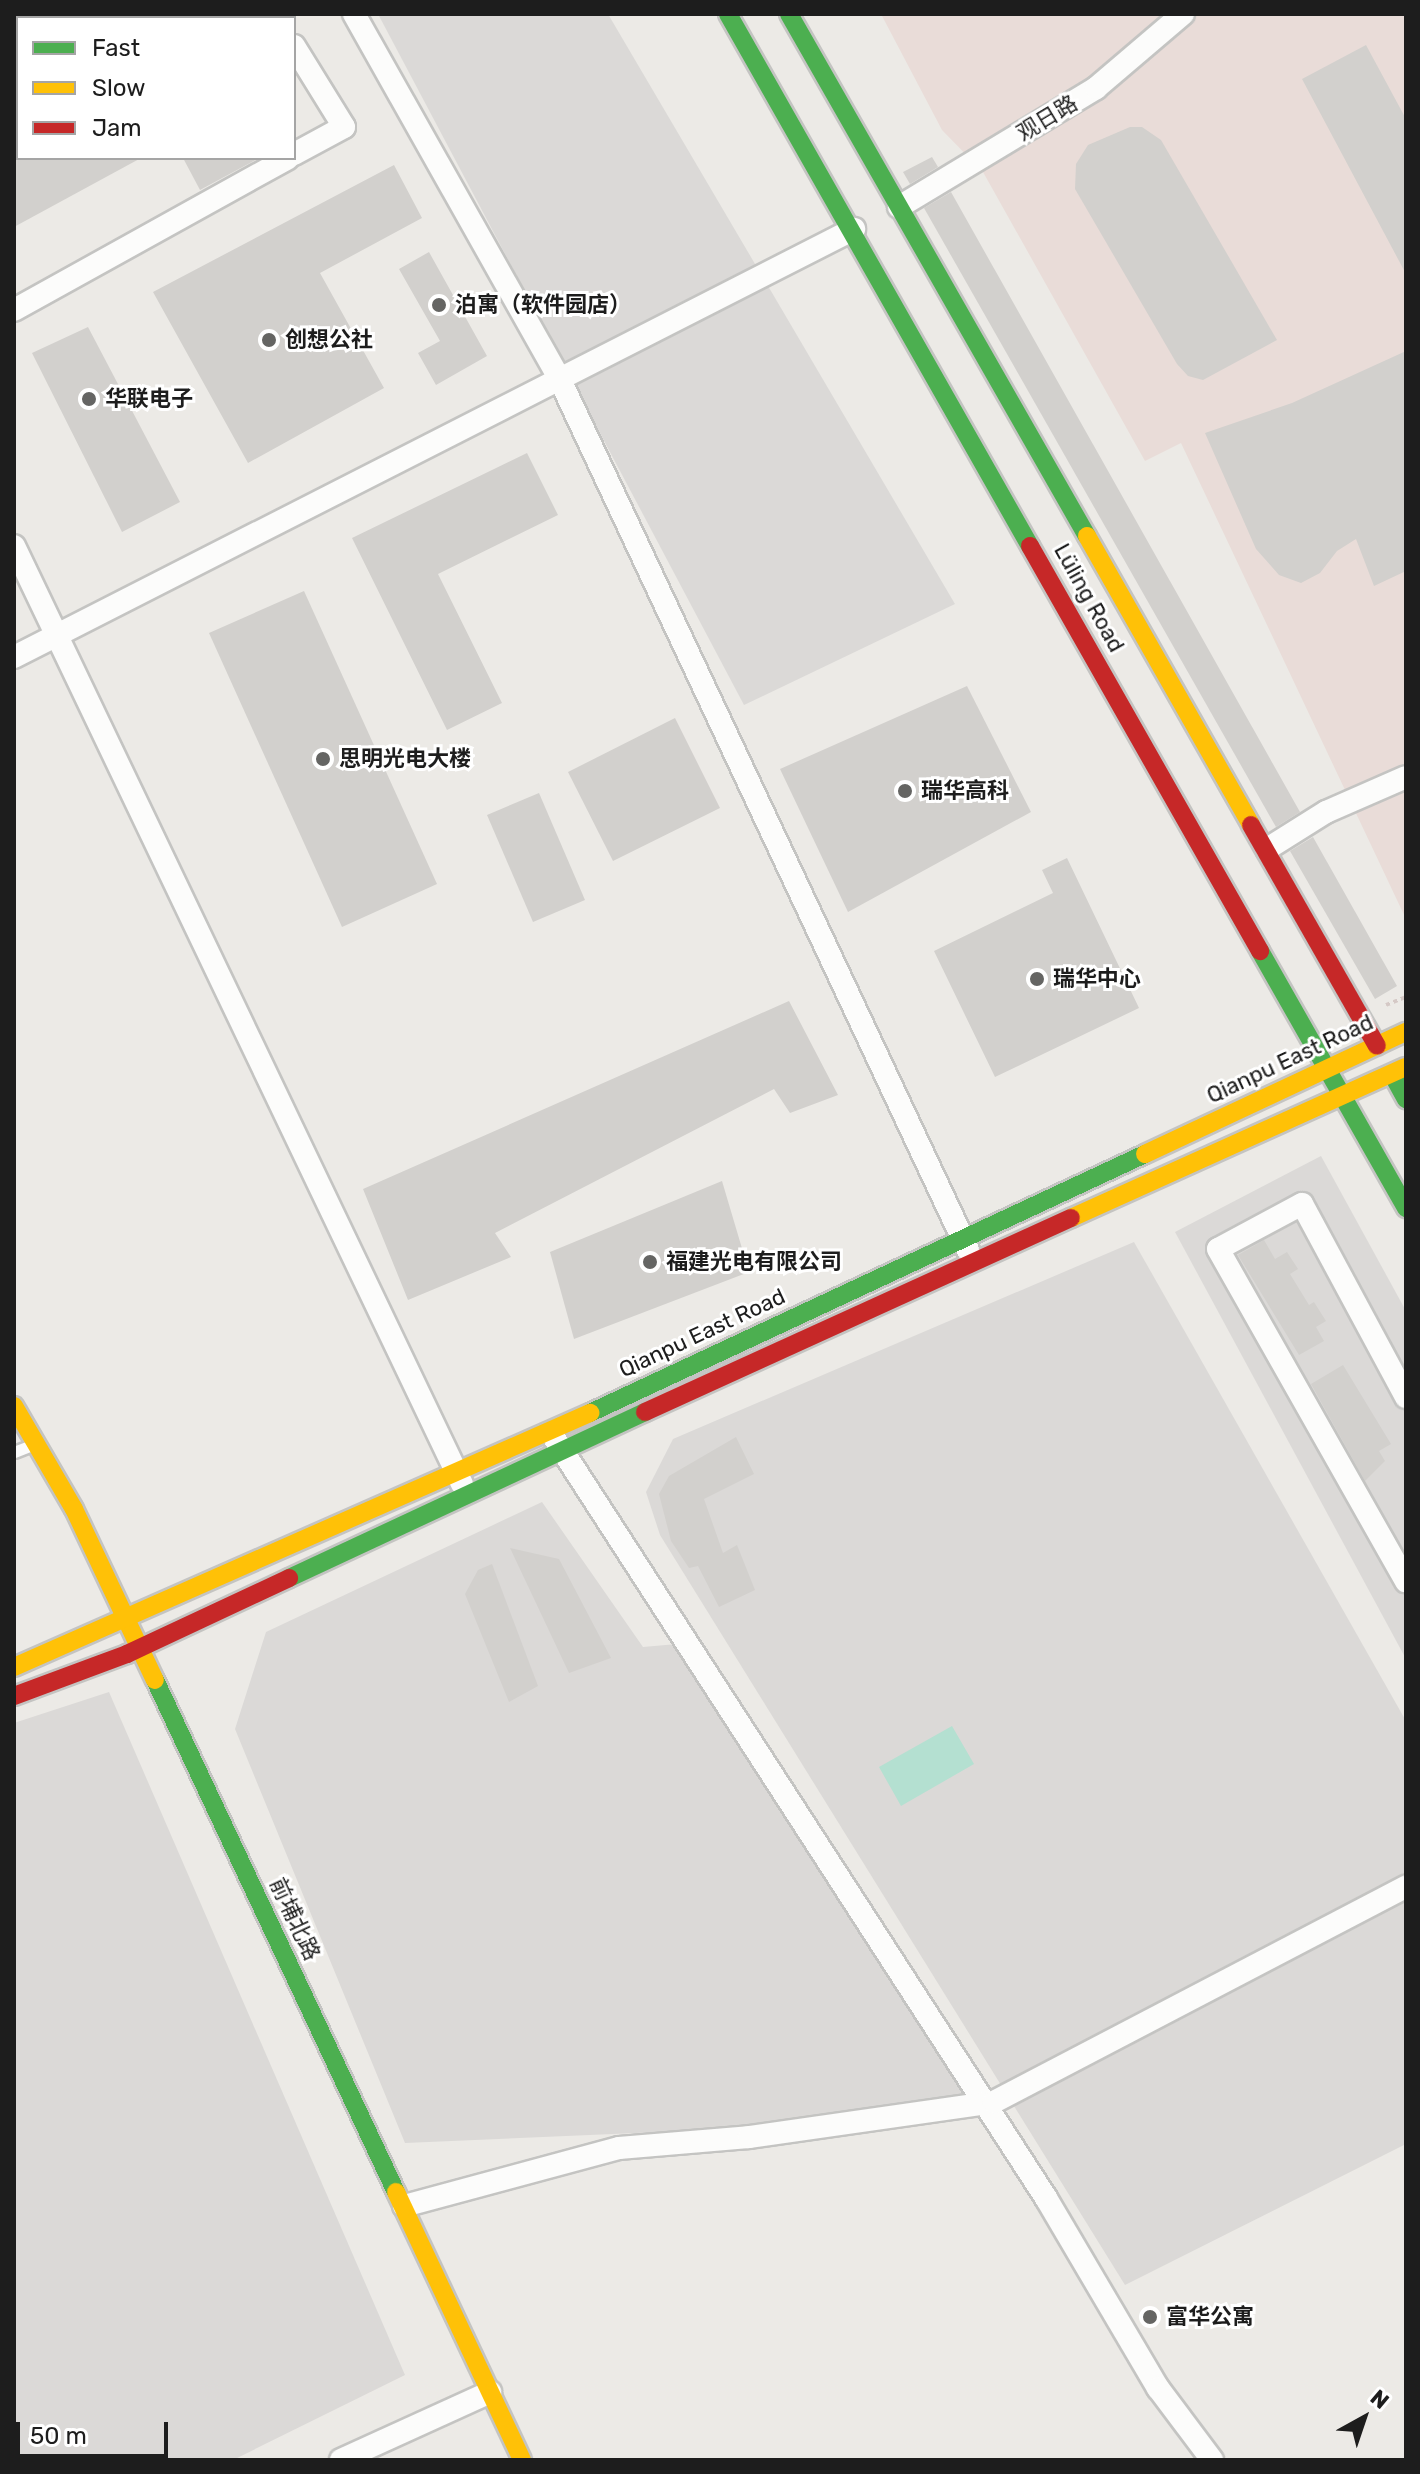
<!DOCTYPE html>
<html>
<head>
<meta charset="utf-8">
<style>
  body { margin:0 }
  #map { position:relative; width:1420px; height:2474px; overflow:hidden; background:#eceae6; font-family:Rubik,"Noto Sans SC",sans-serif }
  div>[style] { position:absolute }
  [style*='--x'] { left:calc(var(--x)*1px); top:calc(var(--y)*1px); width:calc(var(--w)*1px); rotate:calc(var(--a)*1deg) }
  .residential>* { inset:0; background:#dbd9d7 }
  .commercial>* { inset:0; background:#e9dcd8 }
  .pitch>* { inset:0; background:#b4e0d1 }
  .building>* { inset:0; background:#d2d0cd }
  .path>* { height:4px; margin-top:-2px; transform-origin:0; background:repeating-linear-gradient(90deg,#d5c9c6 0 4px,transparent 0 8px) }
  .roads { filter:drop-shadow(2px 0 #c4c4c2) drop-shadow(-2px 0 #c4c4c2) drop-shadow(0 2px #c4c4c2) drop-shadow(0 -2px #c4c4c2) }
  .lane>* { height:11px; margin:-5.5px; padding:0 5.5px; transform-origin:5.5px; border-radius:5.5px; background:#fcfcfb }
  .street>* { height:22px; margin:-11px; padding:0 11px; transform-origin:11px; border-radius:11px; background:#fcfcfb }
  .fast>* { height:18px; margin:-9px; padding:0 9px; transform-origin:9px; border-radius:9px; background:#4caf50 }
  .slow>* { height:18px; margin:-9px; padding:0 9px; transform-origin:9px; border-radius:9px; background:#ffc107 }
  .jam>* { height:18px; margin:-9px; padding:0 9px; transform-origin:9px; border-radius:9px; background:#c62828 }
  .dots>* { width:22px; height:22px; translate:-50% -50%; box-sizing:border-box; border:4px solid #fff; border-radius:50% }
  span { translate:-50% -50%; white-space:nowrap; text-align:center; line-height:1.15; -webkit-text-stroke:6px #fff; paint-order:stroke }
  .street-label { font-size:22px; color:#1d1d1d }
  .poi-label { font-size:22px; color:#1d1d1d; font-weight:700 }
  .left { translate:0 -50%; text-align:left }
  .frame { position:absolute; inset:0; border:16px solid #1d1d1d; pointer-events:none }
  .legend { position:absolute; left:16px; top:16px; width:280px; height:144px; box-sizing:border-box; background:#fff; border:2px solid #a5a5a5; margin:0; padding:10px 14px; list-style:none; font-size:24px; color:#1d1d1d }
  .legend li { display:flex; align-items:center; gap:16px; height:40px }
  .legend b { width:40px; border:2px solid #a5a5a5 }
  .north { position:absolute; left:1324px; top:2378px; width:80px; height:80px; -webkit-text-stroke:6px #fff; paint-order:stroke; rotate:40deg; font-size:22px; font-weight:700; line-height:32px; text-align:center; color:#1d1d1d }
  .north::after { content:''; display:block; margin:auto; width:28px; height:36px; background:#1d1d1d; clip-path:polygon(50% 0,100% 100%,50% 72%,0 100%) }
  .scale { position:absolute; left:16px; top:2422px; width:152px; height:36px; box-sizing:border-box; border:4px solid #1d1d1d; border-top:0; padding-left:10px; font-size:24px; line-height:28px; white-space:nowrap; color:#1d1d1d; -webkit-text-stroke:6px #fff; paint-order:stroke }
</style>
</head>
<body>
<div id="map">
  <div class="residential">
    <div style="clip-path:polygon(378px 14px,608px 14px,955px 604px,744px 705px)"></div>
    <div style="clip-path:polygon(1321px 1156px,1406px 1311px,1406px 1659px,1175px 1232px)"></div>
    <div style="clip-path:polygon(1134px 1242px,1406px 1721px,1406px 2144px,1125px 2285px,660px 1535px,646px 1492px,673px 1439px)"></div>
    <div style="clip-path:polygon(542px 1502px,643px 1647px,677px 1644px,794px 1787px,981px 2118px,405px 2143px,235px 1729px,266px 1632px)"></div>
    <div style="clip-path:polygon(109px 1692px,405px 2375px,233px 2460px,14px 2460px,14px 1723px)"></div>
  </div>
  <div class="commercial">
    <div style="clip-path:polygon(881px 14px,1406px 14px,1406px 919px,1181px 443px,1145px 461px,983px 172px,942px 130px)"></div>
  </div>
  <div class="pitch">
    <div style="clip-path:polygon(952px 1726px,974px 1764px,901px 1806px,879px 1767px)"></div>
  </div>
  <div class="building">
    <div style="clip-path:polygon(1366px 45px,1406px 119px,1406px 274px,1302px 79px)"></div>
    <div style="clip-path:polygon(1130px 127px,1142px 127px,1161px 140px,1277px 340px,1203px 380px,1188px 376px,1177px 364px,1075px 189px,1076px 164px,1088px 145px)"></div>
    <div style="clip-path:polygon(932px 157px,938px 167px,910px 184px,903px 172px)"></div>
    <div style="clip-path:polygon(14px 158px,141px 158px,14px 227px)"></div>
    <div style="clip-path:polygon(183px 158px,259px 158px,200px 190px)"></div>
    <div style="clip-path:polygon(394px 165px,422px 218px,320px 273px,384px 388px,248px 463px,153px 292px)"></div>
    <div style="clip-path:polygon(951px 192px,1300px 812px,1276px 827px,924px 208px)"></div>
    <div style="clip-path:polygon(429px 252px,487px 356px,436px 385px,418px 353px,440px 341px,399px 269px)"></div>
    <div style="clip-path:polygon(88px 327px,180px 502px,122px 532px,32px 353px)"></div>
    <div style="clip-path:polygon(1406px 351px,1406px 571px,1374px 586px,1356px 539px,1337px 551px,1320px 573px,1301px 583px,1279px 575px,1256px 549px,1205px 433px,1292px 403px)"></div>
    <div style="clip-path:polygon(527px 453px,558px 515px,438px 574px,502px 703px,447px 730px,352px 538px)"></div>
    <div style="clip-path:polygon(304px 591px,437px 884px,342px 927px,209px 633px)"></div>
    <div style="clip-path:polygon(967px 686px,1031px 812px,848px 912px,780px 769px)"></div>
    <div style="clip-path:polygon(675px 718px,720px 808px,613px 861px,568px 772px)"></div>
    <div style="clip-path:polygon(539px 793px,585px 900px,533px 922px,487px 815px)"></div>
    <div style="clip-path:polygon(1313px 837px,1397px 986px,1375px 999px,1290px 851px)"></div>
    <div style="clip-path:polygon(1067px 858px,1139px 1008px,995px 1077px,934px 951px,1053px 893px,1042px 870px)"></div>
    <div style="clip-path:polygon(789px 1001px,838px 1095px,790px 1113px,774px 1089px,495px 1233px,511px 1257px,408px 1300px,363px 1189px)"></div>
    <div style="clip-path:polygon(722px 1181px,749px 1272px,574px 1339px,550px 1252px)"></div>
    <div style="clip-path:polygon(1264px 1240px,1275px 1259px,1287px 1252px,1298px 1269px,1290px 1274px,1309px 1305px,1314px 1302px,1326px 1321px,1316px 1327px,1324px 1341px,1299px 1355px,1238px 1255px)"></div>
    <div style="clip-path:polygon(1343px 1365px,1391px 1444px,1379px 1451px,1385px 1461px,1365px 1481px,1311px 1384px)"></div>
    <div style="clip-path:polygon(736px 1437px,754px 1474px,704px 1499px,723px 1553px,737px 1545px,755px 1590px,719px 1607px,698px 1566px,689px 1568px,671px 1541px,659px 1494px,669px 1476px)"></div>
    <div style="clip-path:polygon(510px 1548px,559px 1559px,611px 1658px,569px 1673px)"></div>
    <div style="clip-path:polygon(492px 1564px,538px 1686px,509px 1702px,465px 1594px,478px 1570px)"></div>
  </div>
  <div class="path">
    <div style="--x:1386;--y:1005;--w:22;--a:-22"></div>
  </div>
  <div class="roads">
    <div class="lane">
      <div style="--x:14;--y:1452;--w:19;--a:-21"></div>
    </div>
    <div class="street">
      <div style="--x:274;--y:14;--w:5;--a:53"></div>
      <div style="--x:354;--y:14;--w:422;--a:60.6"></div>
      <div style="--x:561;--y:382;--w:959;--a:64.88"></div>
      <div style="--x:294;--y:46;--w:95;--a:58.3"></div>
      <div style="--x:344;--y:127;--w:57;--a:151.6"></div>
      <div style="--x:899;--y:207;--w:230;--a:-31.1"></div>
      <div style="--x:1096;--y:88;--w:114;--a:-40.4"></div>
      <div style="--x:14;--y:310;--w:313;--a:-29"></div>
      <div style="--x:14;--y:546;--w:1039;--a:64.47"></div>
      <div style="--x:14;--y:657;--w:943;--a:-27"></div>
      <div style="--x:1267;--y:849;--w:70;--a:-32.1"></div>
      <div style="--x:1326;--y:812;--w:87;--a:-23.6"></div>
      <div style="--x:1406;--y:1397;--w:219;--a:-118.3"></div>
      <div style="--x:1302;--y:1204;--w:95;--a:151.8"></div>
      <div style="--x:1218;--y:1249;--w:382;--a:60.5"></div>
      <div style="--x:555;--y:1439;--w:904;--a:57.1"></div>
      <div style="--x:1046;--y:2198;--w:221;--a:59.5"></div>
      <div style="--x:1158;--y:2388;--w:90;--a:53.1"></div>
      <div style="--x:404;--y:2206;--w:223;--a:-15.1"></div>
      <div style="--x:619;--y:2148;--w:130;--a:-4.8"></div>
      <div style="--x:749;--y:2137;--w:247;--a:-8.1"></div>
      <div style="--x:994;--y:2102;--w:465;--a:-27.6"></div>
      <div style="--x:341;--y:2460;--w:164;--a:-24.5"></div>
    </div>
    <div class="fast">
      <div style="--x:728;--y:14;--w:612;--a:60.42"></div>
      <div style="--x:789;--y:14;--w:601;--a:60.28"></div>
      <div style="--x:1260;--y:951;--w:296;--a:60.4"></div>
      <div style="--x:1392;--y:1074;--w:29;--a:61"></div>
      <div style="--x:590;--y:1413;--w:612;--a:-25.02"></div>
      <div style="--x:289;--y:1578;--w:393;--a:-25"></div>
      <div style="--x:155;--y:1680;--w:566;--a:64.79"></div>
    </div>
    <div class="slow">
      <div style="--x:1087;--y:536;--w:332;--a:60.4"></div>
      <div style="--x:1145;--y:1154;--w:288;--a:-25.1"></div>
      <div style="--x:1071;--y:1218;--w:367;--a:-24.3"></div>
      <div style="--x:14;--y:1406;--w:119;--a:59.8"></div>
      <div style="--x:74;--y:1509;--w:189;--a:64.7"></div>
      <div style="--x:14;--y:1667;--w:630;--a:-23.8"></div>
      <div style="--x:396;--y:2192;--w:296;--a:64.8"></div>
    </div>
    <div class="jam">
      <div style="--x:1030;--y:546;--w:466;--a:60.4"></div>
      <div style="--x:1251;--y:825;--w:254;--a:60.3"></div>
      <div style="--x:645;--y:1412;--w:468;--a:-24.5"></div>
      <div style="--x:14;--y:1696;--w:121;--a:-20.4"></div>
      <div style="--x:127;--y:1654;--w:179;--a:-25.1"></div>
    </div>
  </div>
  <div class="dots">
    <div style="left:439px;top:305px;background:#656563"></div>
    <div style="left:269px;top:340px;background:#656563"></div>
    <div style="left:89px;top:399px;background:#656563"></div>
    <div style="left:323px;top:759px;background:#656563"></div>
    <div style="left:905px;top:791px;background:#656563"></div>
    <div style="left:1037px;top:979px;background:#656563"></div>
    <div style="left:650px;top:1262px;background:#656563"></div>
    <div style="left:1150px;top:2317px;background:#656563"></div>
  </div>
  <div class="street-label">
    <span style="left:1047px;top:118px;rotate:-31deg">观日路</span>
    <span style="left:1089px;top:598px;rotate:61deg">Lüling Road</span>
    <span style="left:1290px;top:1059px;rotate:-25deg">Qianpu East Road</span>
    <span style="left:702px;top:1333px;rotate:-25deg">Qianpu East Road</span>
    <span style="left:295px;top:1919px;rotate:65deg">前埔北路</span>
  </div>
  <div class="poi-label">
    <span class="left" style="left:455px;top:305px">泊寓（软件园店）</span>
    <span class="left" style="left:285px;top:340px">创想公社</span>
    <span class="left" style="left:105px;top:399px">华联电子</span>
    <span class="left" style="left:339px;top:759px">思明光电大楼</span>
    <span class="left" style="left:921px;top:791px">瑞华高科</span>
    <span class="left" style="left:1053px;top:979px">瑞华中心</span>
    <span class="left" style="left:666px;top:1262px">福建光电有限公司</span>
    <span class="left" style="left:1166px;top:2317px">富华公寓</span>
  </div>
  <div class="frame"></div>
  <ul class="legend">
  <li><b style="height:10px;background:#4caf50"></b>Fast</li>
  <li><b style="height:10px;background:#ffc107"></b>Slow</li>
  <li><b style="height:10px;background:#c62828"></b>Jam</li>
  </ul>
  <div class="north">N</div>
  <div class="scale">50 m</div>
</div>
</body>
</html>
